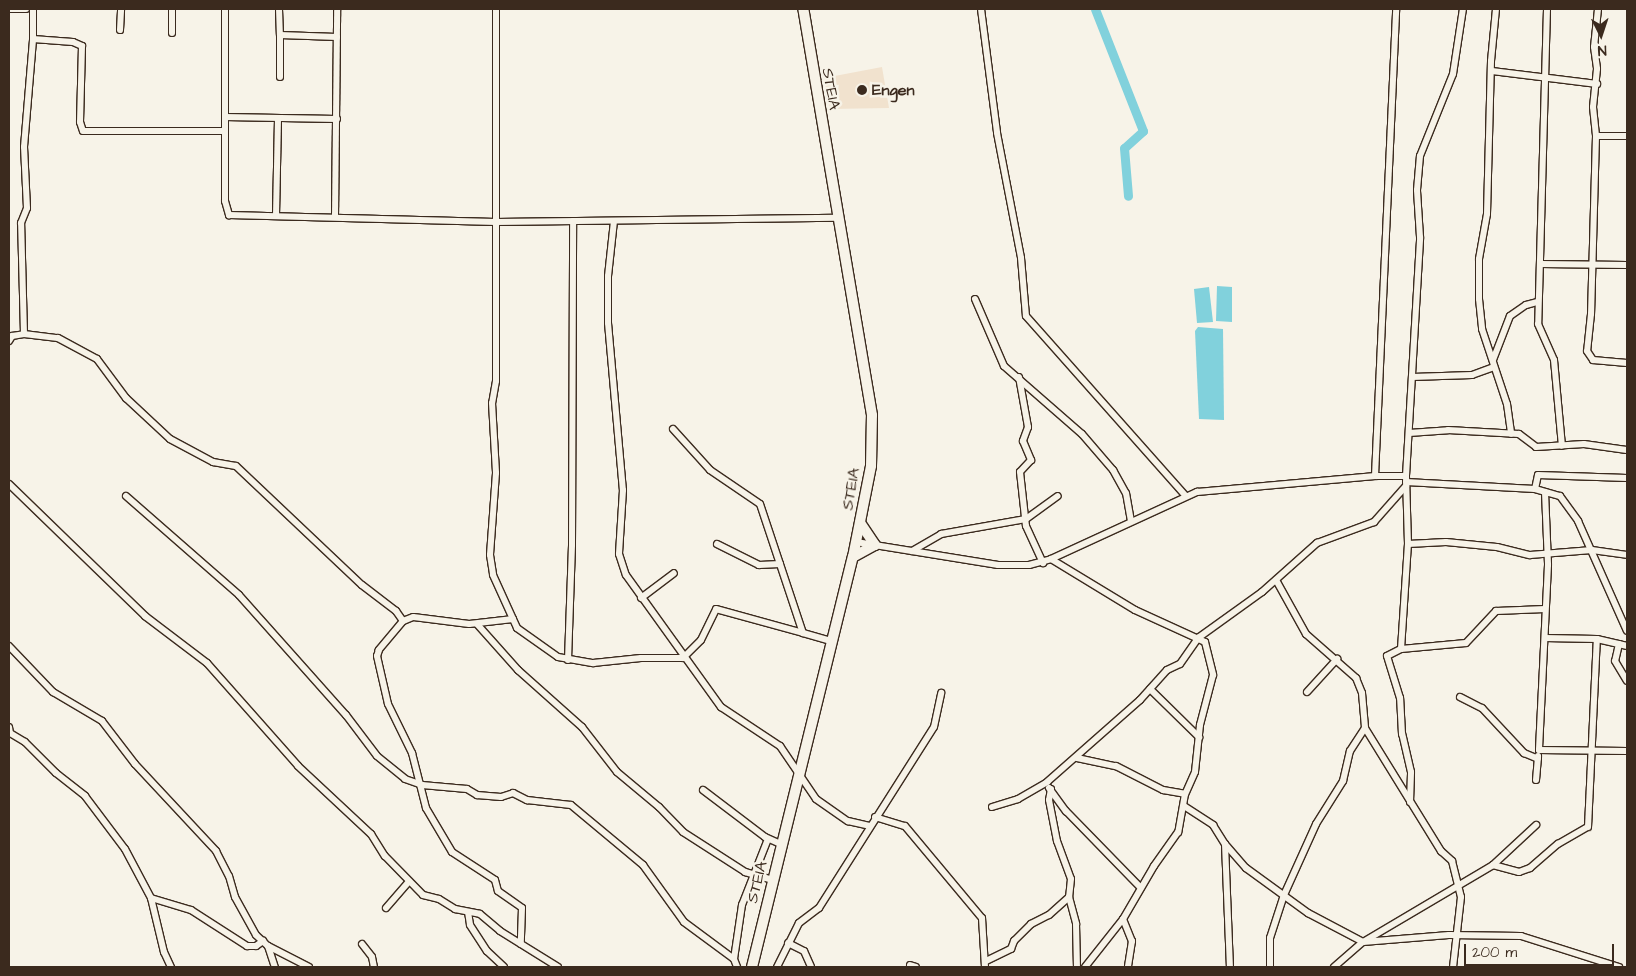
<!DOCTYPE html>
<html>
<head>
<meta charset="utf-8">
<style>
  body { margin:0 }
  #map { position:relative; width:1636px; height:976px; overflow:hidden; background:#f7f3e8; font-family:"Architects Daughter",sans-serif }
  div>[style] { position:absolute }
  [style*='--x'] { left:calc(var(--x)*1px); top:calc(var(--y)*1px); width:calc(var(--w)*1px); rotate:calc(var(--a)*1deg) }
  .built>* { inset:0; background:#f1e2ce }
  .water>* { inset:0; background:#81d1dc }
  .river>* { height:9px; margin:-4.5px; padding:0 4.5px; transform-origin:4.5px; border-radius:4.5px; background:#81d1dc }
  .roads { filter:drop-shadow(1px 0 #3b2a1e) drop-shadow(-1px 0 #3b2a1e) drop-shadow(0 1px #3b2a1e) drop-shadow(0 -1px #3b2a1e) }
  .minor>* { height:6px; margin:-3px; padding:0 3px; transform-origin:3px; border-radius:3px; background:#f7f3e8 }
  .primary>* { height:10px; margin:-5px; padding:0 5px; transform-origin:5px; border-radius:5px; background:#f7f3e8 }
  .dots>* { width:14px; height:14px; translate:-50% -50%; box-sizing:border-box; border:2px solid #f7f3e8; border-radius:50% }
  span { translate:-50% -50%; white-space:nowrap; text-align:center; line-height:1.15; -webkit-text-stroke:5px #f7f3e8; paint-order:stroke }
  .street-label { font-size:16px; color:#3b2a1e }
  .poi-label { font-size:16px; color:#3b2a1e; font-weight:700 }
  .left { translate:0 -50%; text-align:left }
  .frame { position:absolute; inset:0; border:10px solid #3b2a1e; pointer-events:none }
  .north { position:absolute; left:1576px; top:10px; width:50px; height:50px; -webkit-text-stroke:4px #f7f3e8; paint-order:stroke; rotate:176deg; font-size:14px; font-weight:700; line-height:20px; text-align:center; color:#3b2a1e }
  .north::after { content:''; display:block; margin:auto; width:18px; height:22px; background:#3b2a1e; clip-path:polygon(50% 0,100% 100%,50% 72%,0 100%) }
  .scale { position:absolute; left:1464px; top:944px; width:150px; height:22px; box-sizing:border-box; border:2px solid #3b2a1e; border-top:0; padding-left:6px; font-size:15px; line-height:18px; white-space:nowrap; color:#3b2a1e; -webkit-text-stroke:4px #f7f3e8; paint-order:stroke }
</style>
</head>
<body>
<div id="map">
  <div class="built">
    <div style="clip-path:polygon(882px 67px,889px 108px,830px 109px,824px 78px)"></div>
  </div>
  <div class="water">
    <div style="clip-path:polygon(1217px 286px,1232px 287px,1232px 322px,1216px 321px)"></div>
    <div style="clip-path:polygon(1209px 287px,1213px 322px,1197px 323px,1194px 289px)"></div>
    <div style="clip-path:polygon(1198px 327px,1223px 329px,1224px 420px,1199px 419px,1195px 331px)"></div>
  </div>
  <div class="river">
    <div style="--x:1095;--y:9;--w:131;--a:68.5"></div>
    <div style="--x:1143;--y:131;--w:25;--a:138"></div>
    <div style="--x:1124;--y:148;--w:48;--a:85.2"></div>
  </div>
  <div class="roads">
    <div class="minor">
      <div style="--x:9;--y:9;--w:17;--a:0"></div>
      <div style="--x:33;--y:9;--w:30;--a:90"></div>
      <div style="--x:225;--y:9;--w:192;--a:90"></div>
      <div style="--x:225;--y:201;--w:15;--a:74"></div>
      <div style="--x:229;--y:215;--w:267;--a:1.5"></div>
      <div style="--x:496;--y:222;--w:342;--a:-0.7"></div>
      <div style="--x:279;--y:9;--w:26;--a:88"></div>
      <div style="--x:280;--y:35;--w:57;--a:2"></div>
      <div style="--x:496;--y:9;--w:372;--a:90"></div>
      <div style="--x:496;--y:381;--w:22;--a:100"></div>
      <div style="--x:492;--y:403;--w:70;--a:86.7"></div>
      <div style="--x:496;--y:473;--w:82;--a:94.2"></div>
      <div style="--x:490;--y:555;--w:20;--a:81"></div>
      <div style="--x:493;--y:575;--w:58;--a:65.6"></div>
      <div style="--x:517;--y:628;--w:50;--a:35.3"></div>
      <div style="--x:558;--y:657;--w:36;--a:10"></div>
      <div style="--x:593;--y:663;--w:48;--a:-5.9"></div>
      <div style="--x:641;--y:658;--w:42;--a:0"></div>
      <div style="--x:683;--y:658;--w:25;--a:-45"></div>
      <div style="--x:701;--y:640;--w:34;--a:-64"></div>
      <div style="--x:716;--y:609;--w:90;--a:15.4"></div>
      <div style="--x:981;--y:9;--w:125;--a:82.6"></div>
      <div style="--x:997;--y:133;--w:127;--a:79.1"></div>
      <div style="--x:1021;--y:258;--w:58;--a:85.1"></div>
      <div style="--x:1026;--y:316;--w:239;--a:48.4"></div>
      <div style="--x:1496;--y:9;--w:52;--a:95.5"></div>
      <div style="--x:1491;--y:61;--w:153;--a:91.5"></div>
      <div style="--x:1487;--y:214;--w:46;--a:100.1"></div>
      <div style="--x:1479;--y:259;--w:40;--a:90"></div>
      <div style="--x:1479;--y:299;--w:30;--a:84"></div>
      <div style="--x:1482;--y:329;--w:79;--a:71.6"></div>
      <div style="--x:1507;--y:404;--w:30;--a:82"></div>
      <div style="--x:1547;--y:9;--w:315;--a:91.6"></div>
      <div style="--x:1538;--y:324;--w:39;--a:66"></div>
      <div style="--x:1554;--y:360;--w:86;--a:84.7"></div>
      <div style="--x:1598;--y:9;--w:38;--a:96"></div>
      <div style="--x:1594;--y:47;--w:22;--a:82"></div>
      <div style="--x:1597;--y:69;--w:38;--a:96"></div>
      <div style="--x:1593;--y:107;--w:29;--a:84"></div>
      <div style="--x:1596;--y:136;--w:178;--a:91.6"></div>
      <div style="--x:1591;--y:314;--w:37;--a:96"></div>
      <div style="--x:1587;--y:351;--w:11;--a:56"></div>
      <div style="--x:1593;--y:360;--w:34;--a:5"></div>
      <div style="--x:120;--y:30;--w:21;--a:-87"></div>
      <div style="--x:172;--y:33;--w:24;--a:-90"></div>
      <div style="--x:280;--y:35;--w:42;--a:90"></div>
      <div style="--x:1492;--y:71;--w:106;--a:7.1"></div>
      <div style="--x:225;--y:117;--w:112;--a:1"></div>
      <div style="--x:1596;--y:136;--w:31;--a:0"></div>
      <div style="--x:276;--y:215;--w:97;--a:-88.8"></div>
      <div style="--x:335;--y:217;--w:208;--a:-89.4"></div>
      <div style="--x:614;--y:221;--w:55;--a:96.2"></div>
      <div style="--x:608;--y:276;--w:47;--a:90"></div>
      <div style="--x:608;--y:323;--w:168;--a:84.9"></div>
      <div style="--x:623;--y:490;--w:64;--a:93.6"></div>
      <div style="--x:619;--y:554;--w:22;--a:72"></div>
      <div style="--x:626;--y:575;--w:163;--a:54.3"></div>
      <div style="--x:721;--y:707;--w:71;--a:33.5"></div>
      <div style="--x:780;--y:746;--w:64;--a:55.8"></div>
      <div style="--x:816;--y:799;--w:39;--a:35"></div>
      <div style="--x:848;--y:821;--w:22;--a:13"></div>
      <div style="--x:1541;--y:264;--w:86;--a:0.7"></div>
      <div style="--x:975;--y:299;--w:73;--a:66.6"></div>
      <div style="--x:1004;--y:366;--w:103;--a:41.1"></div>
      <div style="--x:1082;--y:434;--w:48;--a:49.3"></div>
      <div style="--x:1113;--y:470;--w:26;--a:61"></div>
      <div style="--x:1126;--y:493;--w:28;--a:80"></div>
      <div style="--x:24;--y:334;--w:111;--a:-91.5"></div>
      <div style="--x:21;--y:223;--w:16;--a:-68"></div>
      <div style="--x:27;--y:208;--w:61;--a:-92.8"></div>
      <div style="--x:24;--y:147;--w:108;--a:-85.2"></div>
      <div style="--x:33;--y:39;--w:40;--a:4.3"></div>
      <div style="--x:73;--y:42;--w:10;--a:24"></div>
      <div style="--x:82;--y:46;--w:76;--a:91.5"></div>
      <div style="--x:80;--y:122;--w:9;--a:72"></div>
      <div style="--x:83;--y:131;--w:142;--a:0"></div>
      <div style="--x:9;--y:341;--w:6;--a:-59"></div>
      <div style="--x:12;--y:336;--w:12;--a:-9"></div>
      <div style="--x:24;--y:334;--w:34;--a:7"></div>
      <div style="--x:58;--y:338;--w:44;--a:28.3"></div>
      <div style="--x:97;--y:359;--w:49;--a:53.4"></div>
      <div style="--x:126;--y:398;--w:60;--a:43"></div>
      <div style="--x:170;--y:439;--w:49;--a:28.1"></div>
      <div style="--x:213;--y:462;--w:23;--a:10"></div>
      <div style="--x:236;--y:466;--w:173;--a:43.4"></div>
      <div style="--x:362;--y:585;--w:43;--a:37.4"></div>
      <div style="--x:396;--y:611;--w:12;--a:55"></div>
      <div style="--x:1493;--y:360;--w:47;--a:-68.9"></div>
      <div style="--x:1510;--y:316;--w:19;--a:-35"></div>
      <div style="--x:1526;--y:305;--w:11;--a:-15"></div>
      <div style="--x:1019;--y:377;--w:51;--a:79.8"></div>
      <div style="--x:1028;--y:427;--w:15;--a:110"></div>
      <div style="--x:1023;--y:441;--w:21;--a:67"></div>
      <div style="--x:1031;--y:460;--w:16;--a:133"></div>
      <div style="--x:1020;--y:472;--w:54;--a:83.7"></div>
      <div style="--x:1026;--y:526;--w:41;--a:65.3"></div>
      <div style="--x:1412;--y:377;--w:60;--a:-1.9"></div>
      <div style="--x:1472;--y:375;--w:23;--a:-20"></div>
      <div style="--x:673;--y:429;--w:55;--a:47.9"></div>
      <div style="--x:710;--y:470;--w:60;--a:34.2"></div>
      <div style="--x:760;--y:504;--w:136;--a:71.6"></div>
      <div style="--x:803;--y:633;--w:29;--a:16"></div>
      <div style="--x:1409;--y:433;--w:39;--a:-4"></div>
      <div style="--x:1448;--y:430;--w:71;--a:3.2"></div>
      <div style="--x:1519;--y:434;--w:21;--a:37"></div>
      <div style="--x:1536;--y:447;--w:48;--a:-3.6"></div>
      <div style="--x:1584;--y:444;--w:43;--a:7.9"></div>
      <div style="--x:1375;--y:476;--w:467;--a:-87.4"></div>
      <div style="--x:1406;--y:482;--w:129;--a:3.1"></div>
      <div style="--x:1535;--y:489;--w:26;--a:16"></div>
      <div style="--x:1560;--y:496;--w:31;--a:54"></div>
      <div style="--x:1578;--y:521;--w:120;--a:66"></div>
      <div style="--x:9;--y:484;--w:190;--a:44.1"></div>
      <div style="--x:145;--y:616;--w:78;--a:37.2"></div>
      <div style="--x:207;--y:663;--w:137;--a:48.5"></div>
      <div style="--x:298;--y:766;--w:100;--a:43"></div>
      <div style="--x:371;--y:834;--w:26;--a:58"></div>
      <div style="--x:385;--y:856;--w:54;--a:45.7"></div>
      <div style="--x:423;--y:895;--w:16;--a:14"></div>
      <div style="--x:439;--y:899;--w:19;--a:32"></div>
      <div style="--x:455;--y:909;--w:25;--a:11"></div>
      <div style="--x:480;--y:914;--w:26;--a:40"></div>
      <div style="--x:500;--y:931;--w:68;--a:31.8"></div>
      <div style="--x:1535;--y:489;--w:14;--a:-78"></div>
      <div style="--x:1538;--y:475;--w:89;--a:1.9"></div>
      <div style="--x:1545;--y:492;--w:73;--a:87.6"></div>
      <div style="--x:1548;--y:565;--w:185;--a:92.8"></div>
      <div style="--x:1539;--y:750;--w:88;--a:0.7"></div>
      <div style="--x:126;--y:496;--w:150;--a:41.2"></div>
      <div style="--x:239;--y:595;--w:161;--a:48.3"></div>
      <div style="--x:346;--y:715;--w:51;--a:52.9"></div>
      <div style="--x:377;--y:756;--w:36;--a:39"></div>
      <div style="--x:405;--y:779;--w:18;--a:19"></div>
      <div style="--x:422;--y:785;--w:45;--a:5.1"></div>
      <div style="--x:467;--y:789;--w:12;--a:31"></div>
      <div style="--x:477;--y:795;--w:24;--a:5"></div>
      <div style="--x:501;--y:797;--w:13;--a:-18"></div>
      <div style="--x:513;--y:793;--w:16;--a:27"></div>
      <div style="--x:527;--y:800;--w:44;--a:6.5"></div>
      <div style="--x:571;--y:805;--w:94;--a:39.8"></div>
      <div style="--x:643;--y:865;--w:70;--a:54.3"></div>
      <div style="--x:684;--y:922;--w:62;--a:36.5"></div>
      <div style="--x:734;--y:959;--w:9;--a:69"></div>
      <div style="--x:856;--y:542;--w:144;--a:9.2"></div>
      <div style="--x:998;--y:565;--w:31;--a:0"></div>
      <div style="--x:1029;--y:565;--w:23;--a:-15"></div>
      <div style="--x:1051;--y:559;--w:161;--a:-24.7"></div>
      <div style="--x:1197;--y:492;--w:179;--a:-5.1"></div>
      <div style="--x:1375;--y:476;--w:31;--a:0"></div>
      <div style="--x:717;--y:544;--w:47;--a:26.6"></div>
      <div style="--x:759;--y:565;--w:21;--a:-3"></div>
      <div style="--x:1408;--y:544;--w:38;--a:-3"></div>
      <div style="--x:1446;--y:542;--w:51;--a:5.6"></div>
      <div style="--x:1497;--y:547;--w:34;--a:14"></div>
      <div style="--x:1530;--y:555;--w:62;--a:-4.6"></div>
      <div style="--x:1592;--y:550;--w:35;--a:8"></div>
      <div style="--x:912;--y:551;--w:34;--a:-30"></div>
      <div style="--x:941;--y:534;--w:86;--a:-10"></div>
      <div style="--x:1026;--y:519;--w:39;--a:-36"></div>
      <div style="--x:1051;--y:559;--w:98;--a:31.3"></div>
      <div style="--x:1135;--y:610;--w:77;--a:24.6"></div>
      <div style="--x:1205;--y:642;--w:34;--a:76"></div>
      <div style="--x:1213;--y:675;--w:52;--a:104.6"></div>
      <div style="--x:1200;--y:725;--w:47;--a:96.1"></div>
      <div style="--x:1195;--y:772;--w:24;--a:114"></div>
      <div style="--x:1185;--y:794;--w:39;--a:100"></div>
      <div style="--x:1178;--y:832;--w:42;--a:125.2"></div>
      <div style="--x:1154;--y:866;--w:61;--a:120.3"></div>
      <div style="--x:1123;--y:919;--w:61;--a:128.4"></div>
      <div style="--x:1276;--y:580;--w:62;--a:60.9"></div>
      <div style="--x:1306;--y:634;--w:67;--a:41.3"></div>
      <div style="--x:1356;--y:678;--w:16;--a:68"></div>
      <div style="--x:1362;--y:693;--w:35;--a:85"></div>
      <div style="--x:1365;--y:728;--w:145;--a:58.3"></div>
      <div style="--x:1441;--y:851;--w:15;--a:42"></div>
      <div style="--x:1452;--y:861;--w:37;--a:76"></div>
      <div style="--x:1461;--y:897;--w:70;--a:96.5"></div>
      <div style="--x:641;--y:598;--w:41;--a:-37.1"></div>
      <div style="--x:513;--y:619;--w:44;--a:173.5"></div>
      <div style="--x:469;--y:624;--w:56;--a:-172.9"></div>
      <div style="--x:413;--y:617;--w:11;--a:158"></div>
      <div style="--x:403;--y:621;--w:38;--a:130"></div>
      <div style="--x:379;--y:650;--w:6;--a:108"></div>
      <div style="--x:377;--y:656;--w:49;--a:77.1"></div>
      <div style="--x:388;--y:704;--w:55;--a:63.9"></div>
      <div style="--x:412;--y:753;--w:57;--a:75.7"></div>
      <div style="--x:426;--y:808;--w:51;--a:59.4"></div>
      <div style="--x:452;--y:852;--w:51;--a:33.1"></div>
      <div style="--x:495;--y:880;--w:11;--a:75"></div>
      <div style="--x:498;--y:891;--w:29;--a:35"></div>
      <div style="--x:522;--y:908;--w:36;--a:92"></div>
      <div style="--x:477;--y:624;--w:62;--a:48.3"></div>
      <div style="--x:518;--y:670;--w:86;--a:41.7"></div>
      <div style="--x:582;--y:727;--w:57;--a:52.1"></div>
      <div style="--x:617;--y:772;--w:55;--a:39.8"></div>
      <div style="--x:659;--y:807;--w:35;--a:46"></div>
      <div style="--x:683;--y:832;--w:74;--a:32.8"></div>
      <div style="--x:745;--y:872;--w:29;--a:16"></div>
      <div style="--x:1545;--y:638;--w:52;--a:1.1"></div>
      <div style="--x:1597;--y:639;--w:31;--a:13"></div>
      <div style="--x:1619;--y:644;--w:17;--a:103"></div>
      <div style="--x:1615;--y:661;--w:23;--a:59"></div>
      <div style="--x:9;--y:646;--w:64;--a:46.3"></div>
      <div style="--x:53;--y:692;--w:57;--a:30.6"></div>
      <div style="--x:102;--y:721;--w:54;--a:52.5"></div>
      <div style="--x:135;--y:764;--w:119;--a:47"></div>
      <div style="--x:216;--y:851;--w:28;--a:63"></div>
      <div style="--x:229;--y:876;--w:22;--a:74"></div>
      <div style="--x:235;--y:897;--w:43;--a:61.1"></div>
      <div style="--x:256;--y:935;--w:16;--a:43"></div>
      <div style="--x:268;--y:946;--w:46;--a:27.1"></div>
      <div style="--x:1401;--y:649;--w:105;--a:-86.2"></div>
      <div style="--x:1408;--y:544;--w:68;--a:-91.7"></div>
      <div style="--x:1406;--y:476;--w:239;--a:-86.6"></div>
      <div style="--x:1420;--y:237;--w:47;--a:-93.7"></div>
      <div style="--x:1417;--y:190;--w:34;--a:-85"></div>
      <div style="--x:1420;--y:156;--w:88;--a:-68.1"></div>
      <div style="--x:1453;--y:74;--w:66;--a:-81.3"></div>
      <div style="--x:568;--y:660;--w:115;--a:-88"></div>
      <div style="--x:572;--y:545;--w:324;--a:-89.8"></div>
      <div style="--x:1150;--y:689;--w:69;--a:44.4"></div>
      <div style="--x:1307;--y:692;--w:45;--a:-47.7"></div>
      <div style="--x:1460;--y:697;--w:25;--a:27"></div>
      <div style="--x:1482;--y:708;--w:62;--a:47"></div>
      <div style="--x:1524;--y:753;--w:15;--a:23"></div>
      <div style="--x:9;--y:727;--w:6;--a:81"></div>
      <div style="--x:10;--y:733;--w:17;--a:31"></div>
      <div style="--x:25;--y:742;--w:44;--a:45"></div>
      <div style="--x:56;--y:773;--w:37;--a:38"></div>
      <div style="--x:85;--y:796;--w:66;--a:53"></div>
      <div style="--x:125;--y:849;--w:55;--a:62"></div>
      <div style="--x:151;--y:898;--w:56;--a:76.5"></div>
      <div style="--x:164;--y:952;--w:17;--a:65"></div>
      <div style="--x:1077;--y:758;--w:40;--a:12"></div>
      <div style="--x:1116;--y:766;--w:53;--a:27.1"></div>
      <div style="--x:1163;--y:790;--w:22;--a:10"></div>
      <div style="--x:1536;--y:780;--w:24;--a:-85"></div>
      <div style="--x:1049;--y:788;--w:29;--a:54"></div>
      <div style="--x:1066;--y:811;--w:107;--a:45.8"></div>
      <div style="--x:1051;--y:789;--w:11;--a:100"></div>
      <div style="--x:1049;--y:800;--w:42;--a:79"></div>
      <div style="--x:1057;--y:841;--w:40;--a:69.8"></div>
      <div style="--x:1071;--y:879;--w:18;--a:96"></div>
      <div style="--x:1069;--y:897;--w:28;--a:75"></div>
      <div style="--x:1076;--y:924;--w:43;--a:88.7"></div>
      <div style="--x:703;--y:790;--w:78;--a:37.2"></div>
      <div style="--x:765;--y:837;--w:17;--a:24"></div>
      <div style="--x:1410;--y:802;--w:30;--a:-88"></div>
      <div style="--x:1411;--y:772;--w:39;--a:-103"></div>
      <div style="--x:1402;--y:734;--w:36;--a:-93"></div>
      <div style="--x:1400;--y:698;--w:44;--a:-107.2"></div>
      <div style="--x:1387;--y:656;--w:16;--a:-27"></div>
      <div style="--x:1401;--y:649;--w:65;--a:-5.3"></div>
      <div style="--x:1466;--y:643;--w:44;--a:-46.8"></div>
      <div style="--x:1496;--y:611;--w:49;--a:-2.3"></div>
      <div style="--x:1184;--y:806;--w:35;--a:33"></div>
      <div style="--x:1213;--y:825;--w:22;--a:58"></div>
      <div style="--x:1225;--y:844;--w:32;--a:49"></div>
      <div style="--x:1246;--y:868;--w:77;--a:36"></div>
      <div style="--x:1308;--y:913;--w:62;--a:27.8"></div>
      <div style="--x:1363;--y:942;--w:86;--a:-4.7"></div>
      <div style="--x:1449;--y:935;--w:72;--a:0.8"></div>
      <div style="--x:1521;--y:936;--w:103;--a:17.6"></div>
      <div style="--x:992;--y:807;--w:27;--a:-17"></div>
      <div style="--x:1018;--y:799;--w:34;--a:-30"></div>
      <div style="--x:1047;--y:782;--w:124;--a:-41.4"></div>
      <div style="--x:1140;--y:700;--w:40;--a:-48"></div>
      <div style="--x:1167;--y:670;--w:14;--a:-25"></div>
      <div style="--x:1180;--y:664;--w:32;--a:-55"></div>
      <div style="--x:1198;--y:638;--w:79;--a:-35.7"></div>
      <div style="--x:1262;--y:592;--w:74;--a:-41.7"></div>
      <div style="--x:1317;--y:543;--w:61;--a:-20.2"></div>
      <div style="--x:1374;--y:522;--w:48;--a:-48.4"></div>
      <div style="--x:875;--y:817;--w:31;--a:17"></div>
      <div style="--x:905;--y:826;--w:120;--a:50.1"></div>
      <div style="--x:982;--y:918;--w:49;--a:86.5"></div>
      <div style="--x:1225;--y:844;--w:123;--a:87.7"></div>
      <div style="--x:1493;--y:865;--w:59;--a:-42.9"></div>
      <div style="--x:151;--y:898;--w:42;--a:16.7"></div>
      <div style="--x:191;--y:910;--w:67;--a:32.7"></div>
      <div style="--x:247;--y:946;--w:9;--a:0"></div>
      <div style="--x:256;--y:946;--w:9;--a:-36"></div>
      <div style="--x:386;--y:908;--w:35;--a:-49"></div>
      <div style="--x:468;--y:912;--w:13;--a:81"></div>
      <div style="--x:470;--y:925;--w:31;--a:57"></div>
      <div style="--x:487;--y:951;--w:23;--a:43"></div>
      <div style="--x:1123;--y:919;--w:24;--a:68"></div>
      <div style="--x:1132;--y:941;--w:26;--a:99"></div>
      <div style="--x:788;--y:943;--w:18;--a:27"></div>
      <div style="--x:804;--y:951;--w:17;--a:66"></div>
      <div style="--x:362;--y:944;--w:16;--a:52"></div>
      <div style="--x:372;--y:957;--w:10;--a:79"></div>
      <div style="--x:268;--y:946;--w:22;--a:72"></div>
      <div style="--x:734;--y:959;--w:55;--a:-81.6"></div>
      <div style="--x:742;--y:905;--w:71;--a:-68.5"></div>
      <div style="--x:986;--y:961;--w:28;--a:-26"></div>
      <div style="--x:1011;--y:949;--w:9;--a:-69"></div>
      <div style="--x:1014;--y:941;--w:24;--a:-45"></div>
      <div style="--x:1031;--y:924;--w:20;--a:-27"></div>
      <div style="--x:1049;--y:915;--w:27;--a:-42"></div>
      <div style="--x:910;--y:965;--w:6;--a:18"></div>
      <div style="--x:777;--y:967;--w:49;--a:-63.4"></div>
      <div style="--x:799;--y:923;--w:25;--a:-37"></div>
      <div style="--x:819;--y:908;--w:214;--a:-57.6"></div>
      <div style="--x:934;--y:727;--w:35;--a:-78"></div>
      <div style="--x:1270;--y:967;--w:29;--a:-90"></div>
      <div style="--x:1270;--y:938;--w:45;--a:-72"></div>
      <div style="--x:1284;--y:895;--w:78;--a:-65.7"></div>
      <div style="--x:1316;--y:824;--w:51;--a:-57.9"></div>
      <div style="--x:1343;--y:781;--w:31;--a:-77"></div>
      <div style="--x:1350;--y:751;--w:27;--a:-57"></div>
      <div style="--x:1334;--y:967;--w:38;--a:-41"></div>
      <div style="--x:1363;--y:942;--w:151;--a:-30.6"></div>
      <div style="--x:1493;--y:865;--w:27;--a:15"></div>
      <div style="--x:1519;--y:872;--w:12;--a:-20"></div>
      <div style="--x:1530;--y:868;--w:37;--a:-41"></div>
      <div style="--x:1558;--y:844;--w:34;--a:-30"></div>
      <div style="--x:1588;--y:827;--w:188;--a:-87.3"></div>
    </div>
    <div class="primary">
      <div style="--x:853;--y:557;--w:25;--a:-29"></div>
      <div style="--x:875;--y:545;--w:27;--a:-124"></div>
      <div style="--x:752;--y:967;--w:422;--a:-76.2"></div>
      <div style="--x:853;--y:557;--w:93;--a:-78.8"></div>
      <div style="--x:871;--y:466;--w:51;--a:-88.9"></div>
      <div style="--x:872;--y:415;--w:412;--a:-99.6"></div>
    </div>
  </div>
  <div class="dots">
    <div style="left:862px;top:90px;background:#3b2a1e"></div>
  </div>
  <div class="street-label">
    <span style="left:831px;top:89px;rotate:80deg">STEIA</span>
    <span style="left:851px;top:489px;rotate:-80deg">STEIA</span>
    <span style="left:757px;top:882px;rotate:-76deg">STEIA</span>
  </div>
  <div class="poi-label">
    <span class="left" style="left:872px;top:90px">Engen</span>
  </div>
  <div class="frame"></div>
  <div class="north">N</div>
  <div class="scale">200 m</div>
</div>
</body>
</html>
